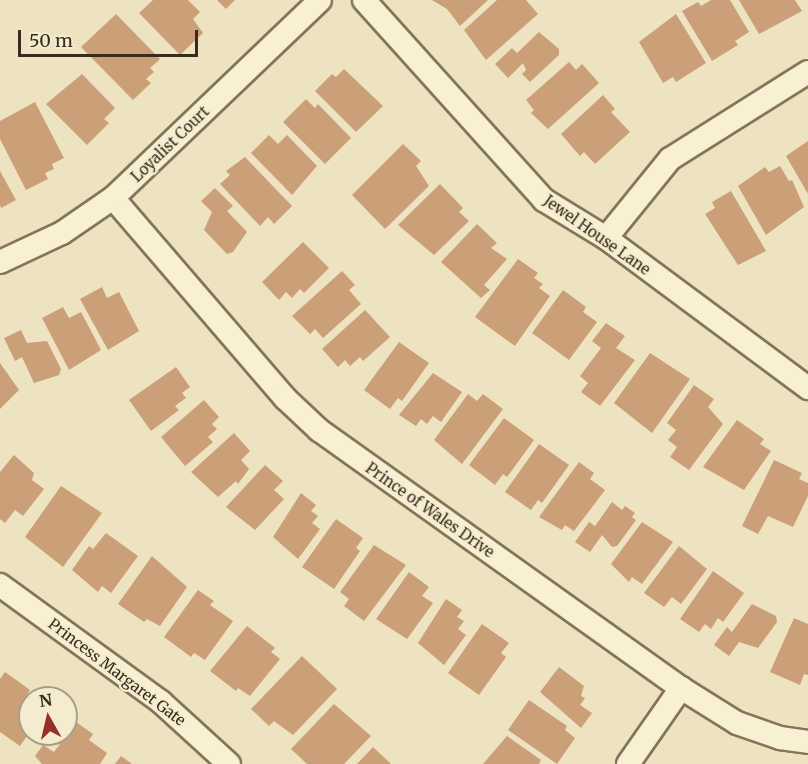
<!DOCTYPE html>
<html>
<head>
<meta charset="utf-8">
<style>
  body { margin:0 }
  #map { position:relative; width:808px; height:764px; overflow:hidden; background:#ede3c0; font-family:Merriweather,serif }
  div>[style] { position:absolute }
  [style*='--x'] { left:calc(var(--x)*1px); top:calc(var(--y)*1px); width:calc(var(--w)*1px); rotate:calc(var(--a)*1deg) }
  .building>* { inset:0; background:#cb9f77 }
  .roads { filter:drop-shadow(2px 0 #867459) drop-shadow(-2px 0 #867459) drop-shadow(0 2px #867459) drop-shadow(0 -2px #867459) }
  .street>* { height:22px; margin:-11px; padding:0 11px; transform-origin:11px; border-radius:11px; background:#f8f0d3 }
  span { translate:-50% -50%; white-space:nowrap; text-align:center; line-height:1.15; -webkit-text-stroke:4.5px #f5ecd0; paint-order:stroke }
  .street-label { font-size:15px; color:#362b1d }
  .north { position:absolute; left:18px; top:686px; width:60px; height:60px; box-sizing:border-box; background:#f5ecd0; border:2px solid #a99f88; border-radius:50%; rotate:352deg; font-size:16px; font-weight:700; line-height:24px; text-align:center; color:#362b1d }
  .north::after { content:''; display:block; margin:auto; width:21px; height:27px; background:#942f29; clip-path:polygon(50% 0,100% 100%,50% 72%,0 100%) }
  .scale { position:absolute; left:18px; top:30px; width:180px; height:27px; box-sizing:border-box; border:3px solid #362b1d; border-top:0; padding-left:8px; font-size:18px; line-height:21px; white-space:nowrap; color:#362b1d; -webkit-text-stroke:4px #f5ecd0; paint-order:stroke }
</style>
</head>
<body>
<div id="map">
  <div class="building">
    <div style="clip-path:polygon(153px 0,188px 0,200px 12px,193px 19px,203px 33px,180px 55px,139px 13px)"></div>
    <div style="clip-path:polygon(217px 0,235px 0,226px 9px)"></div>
    <div style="clip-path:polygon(432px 0,488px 0,460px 26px,447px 9px)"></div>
    <div style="clip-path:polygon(497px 0,526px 0,538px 14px,486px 60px,464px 30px)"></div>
    <div style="clip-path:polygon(711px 0,730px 0,749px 32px,735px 41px,738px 45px,712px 61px,682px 11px,698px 2px,701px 6px)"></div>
    <div style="clip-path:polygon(739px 0,795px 0,802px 11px,759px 34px)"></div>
    <div style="clip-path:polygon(116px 14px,160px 59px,150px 68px,154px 72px,146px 79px,151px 83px,133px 100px,81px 47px)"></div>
    <div style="clip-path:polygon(676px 14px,706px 63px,676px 82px,673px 77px,663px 83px,639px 42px)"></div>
    <div style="clip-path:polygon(539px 32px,559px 49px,559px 55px,530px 82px,522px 74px,526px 70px,523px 63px,508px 78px,495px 64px,512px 48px,517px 53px)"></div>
    <div style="clip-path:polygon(569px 62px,576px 70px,582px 64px,599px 83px,548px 129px,531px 113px,534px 110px,526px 100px)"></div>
    <div style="clip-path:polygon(344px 69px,383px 106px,356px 132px,315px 91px,332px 74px,336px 77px)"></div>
    <div style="clip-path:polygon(82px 74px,115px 108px,104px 119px,109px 123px,87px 145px,46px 104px)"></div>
    <div style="clip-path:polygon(603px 95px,615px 109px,611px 112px,630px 132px,595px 164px,584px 152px,580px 156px,561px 134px)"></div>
    <div style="clip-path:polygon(306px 99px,315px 108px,318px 104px,351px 138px,325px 164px,283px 122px)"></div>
    <div style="clip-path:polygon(35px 102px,64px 158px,52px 164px,54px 169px,45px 173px,48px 179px,26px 190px,0 139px,0 121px)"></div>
    <div style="clip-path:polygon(269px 135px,278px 144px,287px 135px,317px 166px,292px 195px,251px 153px)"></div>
    <div style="clip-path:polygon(808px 141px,808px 194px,786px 156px)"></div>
    <div style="clip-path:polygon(403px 144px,421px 161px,416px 166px,429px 186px,385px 229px,352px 195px)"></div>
    <div style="clip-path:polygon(245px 157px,292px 206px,274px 224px,268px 217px,260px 226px,220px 184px,230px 175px,226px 171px)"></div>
    <div style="clip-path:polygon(780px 166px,789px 181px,792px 180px,804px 207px,766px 235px,738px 186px,765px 167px,769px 172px)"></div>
    <div style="clip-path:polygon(0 171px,16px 200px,1px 208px,0 205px)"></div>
    <div style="clip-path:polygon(440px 184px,463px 208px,459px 212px,469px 221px,434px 255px,398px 225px)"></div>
    <div style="clip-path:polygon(215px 188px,233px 206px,227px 211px,247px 232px,233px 252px,227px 254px,204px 230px,212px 212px,201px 201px)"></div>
    <div style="clip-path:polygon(731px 191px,766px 251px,738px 265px,705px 214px,715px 208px,712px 202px)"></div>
    <div style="clip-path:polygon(477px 224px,497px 243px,491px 248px,507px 259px,484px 285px,490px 290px,481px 298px,441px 262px)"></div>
    <div style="clip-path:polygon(303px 242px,329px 268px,304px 293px,300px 289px,292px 298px,286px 292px,279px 300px,262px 282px)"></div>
    <div style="clip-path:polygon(518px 259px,538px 273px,534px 278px,543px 284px,539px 288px,550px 296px,515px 346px,475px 317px)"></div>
    <div style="clip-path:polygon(342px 271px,355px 285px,349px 290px,361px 304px,323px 338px,315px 329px,310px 334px,292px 316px)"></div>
    <div style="clip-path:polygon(102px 287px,107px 298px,119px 292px,139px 331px,108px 350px,80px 299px)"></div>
    <div style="clip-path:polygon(563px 290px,586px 307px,583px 312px,597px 322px,569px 360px,532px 333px)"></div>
    <div style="clip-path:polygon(63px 307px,69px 318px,81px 312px,101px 350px,69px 370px,42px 318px)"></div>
    <div style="clip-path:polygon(365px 310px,390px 337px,363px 361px,360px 357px,350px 366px,345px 360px,338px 367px,322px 349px)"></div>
    <div style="clip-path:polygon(606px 323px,625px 336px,616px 348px,635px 360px,600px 406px,581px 392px,588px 383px,580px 376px,601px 348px,592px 341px)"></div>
    <div style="clip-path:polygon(21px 330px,27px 343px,47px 341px,61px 369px,59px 375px,34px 383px,22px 357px,15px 361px,4px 338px)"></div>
    <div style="clip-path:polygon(399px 342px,429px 363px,402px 401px,398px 398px,390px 409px,364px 390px)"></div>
    <div style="clip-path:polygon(650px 353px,690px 379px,652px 433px,614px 403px)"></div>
    <div style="clip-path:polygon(0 363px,19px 390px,0 409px)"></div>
    <div style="clip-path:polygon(176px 367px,190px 387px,182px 393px,186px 398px,175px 406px,179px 410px,151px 431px,129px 400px)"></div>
    <div style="clip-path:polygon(433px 373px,462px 392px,441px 422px,433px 416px,427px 424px,421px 419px,416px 426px,399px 415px)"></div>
    <div style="clip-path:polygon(694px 385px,714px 399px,708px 407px,723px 424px,689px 470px,670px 457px,677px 447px,668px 440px,676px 430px,667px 423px)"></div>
    <div style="clip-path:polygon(468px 394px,477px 401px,483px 394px,503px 409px,462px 464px,434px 440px)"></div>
    <div style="clip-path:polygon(204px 400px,219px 417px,212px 424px,217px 429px,208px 437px,213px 442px,185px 466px,161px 437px)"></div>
    <div style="clip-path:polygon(504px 418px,534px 440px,507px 477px,503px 474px,495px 485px,469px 465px)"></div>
    <div style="clip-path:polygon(737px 420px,764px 439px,760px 444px,771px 451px,744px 490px,703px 467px)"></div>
    <div style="clip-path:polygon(234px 433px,250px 451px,241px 460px,249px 469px,238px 484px,236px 481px,218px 497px,191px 472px)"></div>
    <div style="clip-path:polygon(539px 444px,569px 465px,542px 503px,538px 500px,531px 510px,505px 492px)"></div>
    <div style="clip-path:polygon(14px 455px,34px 473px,32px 480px,44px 489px,23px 516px,15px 510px,5px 523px,0 519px,0 472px)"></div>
    <div style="clip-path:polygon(774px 460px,802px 473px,799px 479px,808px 483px,808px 496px,793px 527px,768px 516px,758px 534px,742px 526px)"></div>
    <div style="clip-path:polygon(579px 462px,594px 473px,590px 479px,605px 490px,574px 531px,565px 525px,562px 530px,539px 517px)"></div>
    <div style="clip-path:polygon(265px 465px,283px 481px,274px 490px,284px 499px,255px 530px,226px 507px)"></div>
    <div style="clip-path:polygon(61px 486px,102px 513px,63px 567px,25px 537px)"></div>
    <div style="clip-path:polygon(301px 493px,316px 505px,311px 511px,318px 516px,312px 523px,320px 529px,298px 559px,273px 537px)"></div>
    <div style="clip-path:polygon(612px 502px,622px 510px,625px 506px,635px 513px,632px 517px,636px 520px,617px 546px,612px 547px,602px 535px,590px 552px,575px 542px,589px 522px,595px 526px)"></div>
    <div style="clip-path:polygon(336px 519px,363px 538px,356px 548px,360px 551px,334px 589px,302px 567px)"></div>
    <div style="clip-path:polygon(642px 522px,673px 542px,642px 584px,632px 577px,629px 582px,611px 564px)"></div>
    <div style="clip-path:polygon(106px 533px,138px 556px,111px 593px,102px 586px,98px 592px,72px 570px,89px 546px,93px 549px)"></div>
    <div style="clip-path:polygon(374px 545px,406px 565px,364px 621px,344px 606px,349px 599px,340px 592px)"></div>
    <div style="clip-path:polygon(679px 546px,707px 569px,681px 604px,672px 597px,664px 607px,644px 593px)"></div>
    <div style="clip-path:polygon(152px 556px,187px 587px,160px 626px,147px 619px,144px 622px,118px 604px)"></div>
    <div style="clip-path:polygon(713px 571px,744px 593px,723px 622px,718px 618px,711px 629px,705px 624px,699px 632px,680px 619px)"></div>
    <div style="clip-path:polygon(409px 572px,429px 587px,422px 596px,433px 603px,407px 639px,376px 619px)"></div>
    <div style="clip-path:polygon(198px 590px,214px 601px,210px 605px,233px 621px,205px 660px,194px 653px,191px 657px,164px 637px)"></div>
    <div style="clip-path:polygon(446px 599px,462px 610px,457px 617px,464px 621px,458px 629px,466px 635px,444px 665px,418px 643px)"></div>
    <div style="clip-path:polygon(752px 604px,776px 616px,777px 622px,758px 648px,739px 642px,729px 656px,714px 645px,727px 627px,732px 632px)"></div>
    <div style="clip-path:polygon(794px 618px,808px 624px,808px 675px,804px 674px,800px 685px,770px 672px)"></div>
    <div style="clip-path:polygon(482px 624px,509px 643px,501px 653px,506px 657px,479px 695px,448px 673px)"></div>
    <div style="clip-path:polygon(247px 626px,275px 648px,271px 652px,280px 659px,250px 696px,238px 688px,236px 691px,210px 671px)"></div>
    <div style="clip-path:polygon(302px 656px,337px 689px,293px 735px,274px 721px,269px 726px,251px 709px)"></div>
    <div style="clip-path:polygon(559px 667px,584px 686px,581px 696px,585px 698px,580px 705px,592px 713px,581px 728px,540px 692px)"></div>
    <div style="clip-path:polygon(5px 672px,30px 690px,26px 696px,30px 699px,30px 732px,20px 746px,0 732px,0 679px)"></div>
    <div style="clip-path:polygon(529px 700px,567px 726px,565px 730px,575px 738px,557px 764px,508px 730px)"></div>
    <div style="clip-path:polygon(334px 704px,371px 736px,344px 764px,307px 764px,291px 749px)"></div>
    <div style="clip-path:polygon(66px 715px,93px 734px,89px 740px,107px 753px,100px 764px,42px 764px,35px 756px,43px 745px,54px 752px,60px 744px,54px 745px,46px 740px,50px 734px,66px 734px)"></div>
    <div style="clip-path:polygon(507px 736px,541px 760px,539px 764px,483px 764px)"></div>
    <div style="clip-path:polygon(373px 747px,391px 764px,357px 764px)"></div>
    <div style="clip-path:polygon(121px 756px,132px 764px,115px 764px)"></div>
  </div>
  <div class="roads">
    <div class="street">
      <div style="--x:364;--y:0;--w:269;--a:48"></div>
      <div style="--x:544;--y:200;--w:73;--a:31.5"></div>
      <div style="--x:606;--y:238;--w:252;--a:36.6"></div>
      <div style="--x:113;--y:198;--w:264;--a:49.3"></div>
      <div style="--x:285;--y:398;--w:47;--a:43.3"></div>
      <div style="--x:319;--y:430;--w:445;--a:35.5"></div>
      <div style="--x:681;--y:688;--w:66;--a:32"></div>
      <div style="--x:737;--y:723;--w:46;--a:19.2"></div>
      <div style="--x:780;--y:738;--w:28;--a:8"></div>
      <div style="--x:606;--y:238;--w:102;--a:-51"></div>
      <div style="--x:670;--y:159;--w:163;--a:-32.2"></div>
      <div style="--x:0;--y:262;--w:68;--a:-25.1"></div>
      <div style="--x:62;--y:233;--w:62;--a:-34.5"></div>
      <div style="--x:113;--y:198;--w:286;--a:-43.7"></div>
      <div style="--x:0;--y:585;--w:199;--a:36"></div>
      <div style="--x:161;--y:702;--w:92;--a:42.4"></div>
      <div style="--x:628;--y:764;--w:93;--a:-55.1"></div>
    </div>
  </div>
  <div class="street-label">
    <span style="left:170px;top:144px;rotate:-44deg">Loyalist Court</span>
    <span style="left:597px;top:235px;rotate:35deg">Jewel House Lane</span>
    <span style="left:430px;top:510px;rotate:35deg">Prince of Wales Drive</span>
    <span style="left:117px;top:672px;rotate:37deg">Princess Margaret Gate</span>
  </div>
  <div class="north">N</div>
  <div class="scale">50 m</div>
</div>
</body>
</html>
